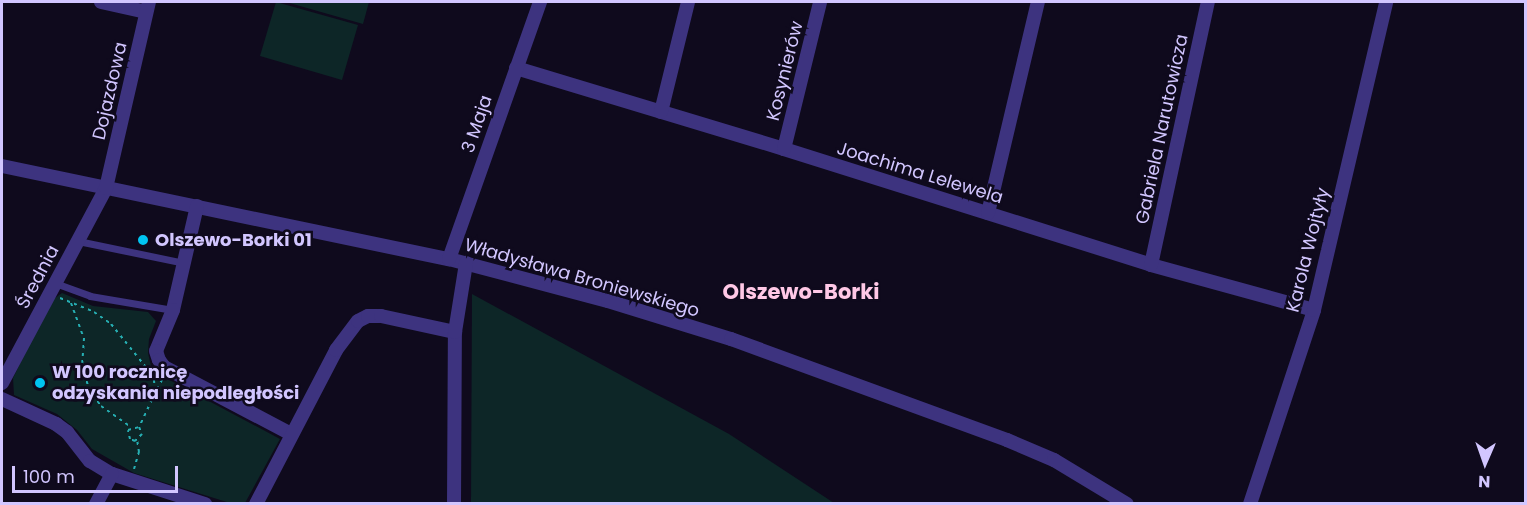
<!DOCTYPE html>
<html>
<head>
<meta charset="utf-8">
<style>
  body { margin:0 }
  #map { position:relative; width:1527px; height:505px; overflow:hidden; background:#0f0a1d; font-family:Poppins,sans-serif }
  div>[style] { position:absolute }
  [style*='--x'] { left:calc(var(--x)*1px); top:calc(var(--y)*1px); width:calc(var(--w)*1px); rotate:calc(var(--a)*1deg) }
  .green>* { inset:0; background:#0d2627 }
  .path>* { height:2px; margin-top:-1px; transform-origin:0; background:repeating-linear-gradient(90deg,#26afb3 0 3px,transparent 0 7.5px) }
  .service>* { height:7px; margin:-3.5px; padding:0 3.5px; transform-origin:3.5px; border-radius:3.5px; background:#3d337f }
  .minor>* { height:14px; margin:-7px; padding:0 7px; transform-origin:7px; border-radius:7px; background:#3d337f }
  .dots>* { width:16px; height:16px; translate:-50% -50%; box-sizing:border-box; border:3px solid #0f0a1d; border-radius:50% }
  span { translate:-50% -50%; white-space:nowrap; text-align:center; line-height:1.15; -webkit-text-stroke:5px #0f0a1d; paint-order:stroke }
  .street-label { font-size:18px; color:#d2c6ff }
  .poi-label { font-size:18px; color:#d2c6ff; font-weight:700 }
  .left { translate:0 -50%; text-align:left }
  .quarter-label { font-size:21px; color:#ffc8e6; font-weight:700 }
  .frame { position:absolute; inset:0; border:3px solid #d2c6ff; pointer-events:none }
  .north { position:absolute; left:1455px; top:433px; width:60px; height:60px; -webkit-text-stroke:4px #0f0a1d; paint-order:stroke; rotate:182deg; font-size:16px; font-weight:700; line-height:24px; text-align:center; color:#d2c6ff }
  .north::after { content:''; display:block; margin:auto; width:21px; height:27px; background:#d2c6ff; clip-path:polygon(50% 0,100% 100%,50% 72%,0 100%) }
  .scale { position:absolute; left:12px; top:466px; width:166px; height:27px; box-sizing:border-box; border:3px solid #d2c6ff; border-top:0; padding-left:8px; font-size:18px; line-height:21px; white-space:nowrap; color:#d2c6ff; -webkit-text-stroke:4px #0f0a1d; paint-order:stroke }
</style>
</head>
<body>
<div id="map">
  <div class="green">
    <div style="clip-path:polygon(276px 2px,358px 25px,342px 80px,260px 56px)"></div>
    <div style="clip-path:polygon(286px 2px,369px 2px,363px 24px)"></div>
    <div style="clip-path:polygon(62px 293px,93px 306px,148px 312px,156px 321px,149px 339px,148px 353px,151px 366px,162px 376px,280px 439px,245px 503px,230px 503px,134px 473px,92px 449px,77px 430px,57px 414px,14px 395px,13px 378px,51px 301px)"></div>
    <div style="clip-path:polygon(472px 294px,729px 434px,834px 503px,471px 503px)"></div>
  </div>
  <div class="path">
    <div style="--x:60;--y:298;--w:37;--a:22"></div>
    <div style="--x:94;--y:312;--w:21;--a:35"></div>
    <div style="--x:111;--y:324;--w:60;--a:51"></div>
    <div style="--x:149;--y:371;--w:10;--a:61"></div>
    <div style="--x:154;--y:380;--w:13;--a:86"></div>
    <div style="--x:155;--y:393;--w:38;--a:115"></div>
    <div style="--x:139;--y:427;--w:8;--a:67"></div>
    <div style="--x:142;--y:434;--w:10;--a:135"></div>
    <div style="--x:135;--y:441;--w:5;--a:-158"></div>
    <div style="--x:130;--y:439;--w:9;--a:-103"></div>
    <div style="--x:128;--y:430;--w:11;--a:-15"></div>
    <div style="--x:71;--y:303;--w:37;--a:70"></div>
    <div style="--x:84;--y:338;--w:29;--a:94"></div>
    <div style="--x:82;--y:367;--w:23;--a:72"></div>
    <div style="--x:89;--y:389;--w:21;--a:55"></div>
    <div style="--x:101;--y:406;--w:37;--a:35"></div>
    <div style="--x:157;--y:389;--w:13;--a:-61"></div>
    <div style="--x:134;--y:469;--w:18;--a:-74"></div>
    <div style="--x:139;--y:452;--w:12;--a:-99"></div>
  </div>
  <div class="service">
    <div style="--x:78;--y:241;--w:108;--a:11.7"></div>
    <div style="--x:55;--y:283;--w:37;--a:20"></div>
    <div style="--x:90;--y:296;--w:84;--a:9.6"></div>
  </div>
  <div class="minor">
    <div style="--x:101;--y:2;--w:46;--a:12.5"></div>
    <div style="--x:516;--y:68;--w:280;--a:16.8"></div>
    <div style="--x:784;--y:149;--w:385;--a:17.5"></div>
    <div style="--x:1151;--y:265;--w:169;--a:15.4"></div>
    <div style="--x:661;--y:112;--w:113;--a:-76.2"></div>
    <div style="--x:784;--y:149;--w:151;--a:-76.2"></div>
    <div style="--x:2;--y:166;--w:457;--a:11.8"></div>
    <div style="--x:449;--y:259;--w:164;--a:14.8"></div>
    <div style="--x:608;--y:301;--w:129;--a:17.2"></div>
    <div style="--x:731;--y:339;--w:294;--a:20.1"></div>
    <div style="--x:1007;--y:440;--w:51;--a:23.1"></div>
    <div style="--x:1054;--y:460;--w:85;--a:31.1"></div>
    <div style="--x:197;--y:206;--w:107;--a:103"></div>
    <div style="--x:173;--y:310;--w:44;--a:112.5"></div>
    <div style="--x:156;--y:351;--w:9;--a:72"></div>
    <div style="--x:159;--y:360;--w:9;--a:54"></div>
    <div style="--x:164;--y:367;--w:144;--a:27.8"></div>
    <div style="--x:988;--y:213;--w:217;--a:-76.7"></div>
    <div style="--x:449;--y:259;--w:273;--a:-70.5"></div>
    <div style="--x:1151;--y:265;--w:269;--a:-77.8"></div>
    <div style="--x:2;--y:383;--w:221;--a:-61.9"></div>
    <div style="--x:106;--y:188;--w:191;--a:-77"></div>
    <div style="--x:2;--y:399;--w:60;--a:24.8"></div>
    <div style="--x:56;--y:424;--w:14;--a:36"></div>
    <div style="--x:67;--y:432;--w:37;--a:52"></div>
    <div style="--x:90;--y:461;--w:26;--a:31"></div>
    <div style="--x:112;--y:474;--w:98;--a:17.9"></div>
    <div style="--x:96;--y:504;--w:34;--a:-62"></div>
    <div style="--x:256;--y:504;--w:174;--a:-62.5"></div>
    <div style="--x:336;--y:350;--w:36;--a:-53"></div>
    <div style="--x:358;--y:321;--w:11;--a:-27"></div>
    <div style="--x:368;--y:316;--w:13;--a:0"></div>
    <div style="--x:381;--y:316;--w:76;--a:12.2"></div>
    <div style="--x:454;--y:504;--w:172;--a:-89.7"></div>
    <div style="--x:455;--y:332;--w:70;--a:-80.9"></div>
    <div style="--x:1250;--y:504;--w:204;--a:-71.7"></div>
    <div style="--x:1314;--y:310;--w:316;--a:-76.8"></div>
  </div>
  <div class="dots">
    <div style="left:143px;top:240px;background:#00c4f1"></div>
    <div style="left:40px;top:383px;background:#00c4f1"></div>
  </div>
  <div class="street-label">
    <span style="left:785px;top:71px;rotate:-76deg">Kosynierów</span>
    <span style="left:110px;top:91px;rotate:-77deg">Dojazdowa</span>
    <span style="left:477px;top:124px;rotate:-71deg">3 Maja</span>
    <span style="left:1162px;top:129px;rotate:-78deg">Gabriela Narutowicza</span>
    <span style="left:920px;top:173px;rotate:17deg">Joachima Lelewela</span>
    <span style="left:1308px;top:250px;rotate:-76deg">Karola Wojtyły</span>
    <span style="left:38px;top:277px;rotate:-62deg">Średnia</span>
    <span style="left:582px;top:278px;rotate:16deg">Władysława Broniewskiego</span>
  </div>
  <div class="poi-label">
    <span class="left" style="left:155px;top:240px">Olszewo-Borki 01</span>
    <span class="left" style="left:52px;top:383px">W 100 rocznicę<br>odzyskania niepodległości</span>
  </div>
  <div class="quarter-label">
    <span style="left:801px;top:292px">Olszewo-Borki</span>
  </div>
  <div class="frame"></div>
  <div class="north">N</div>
  <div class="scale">100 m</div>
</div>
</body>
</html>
